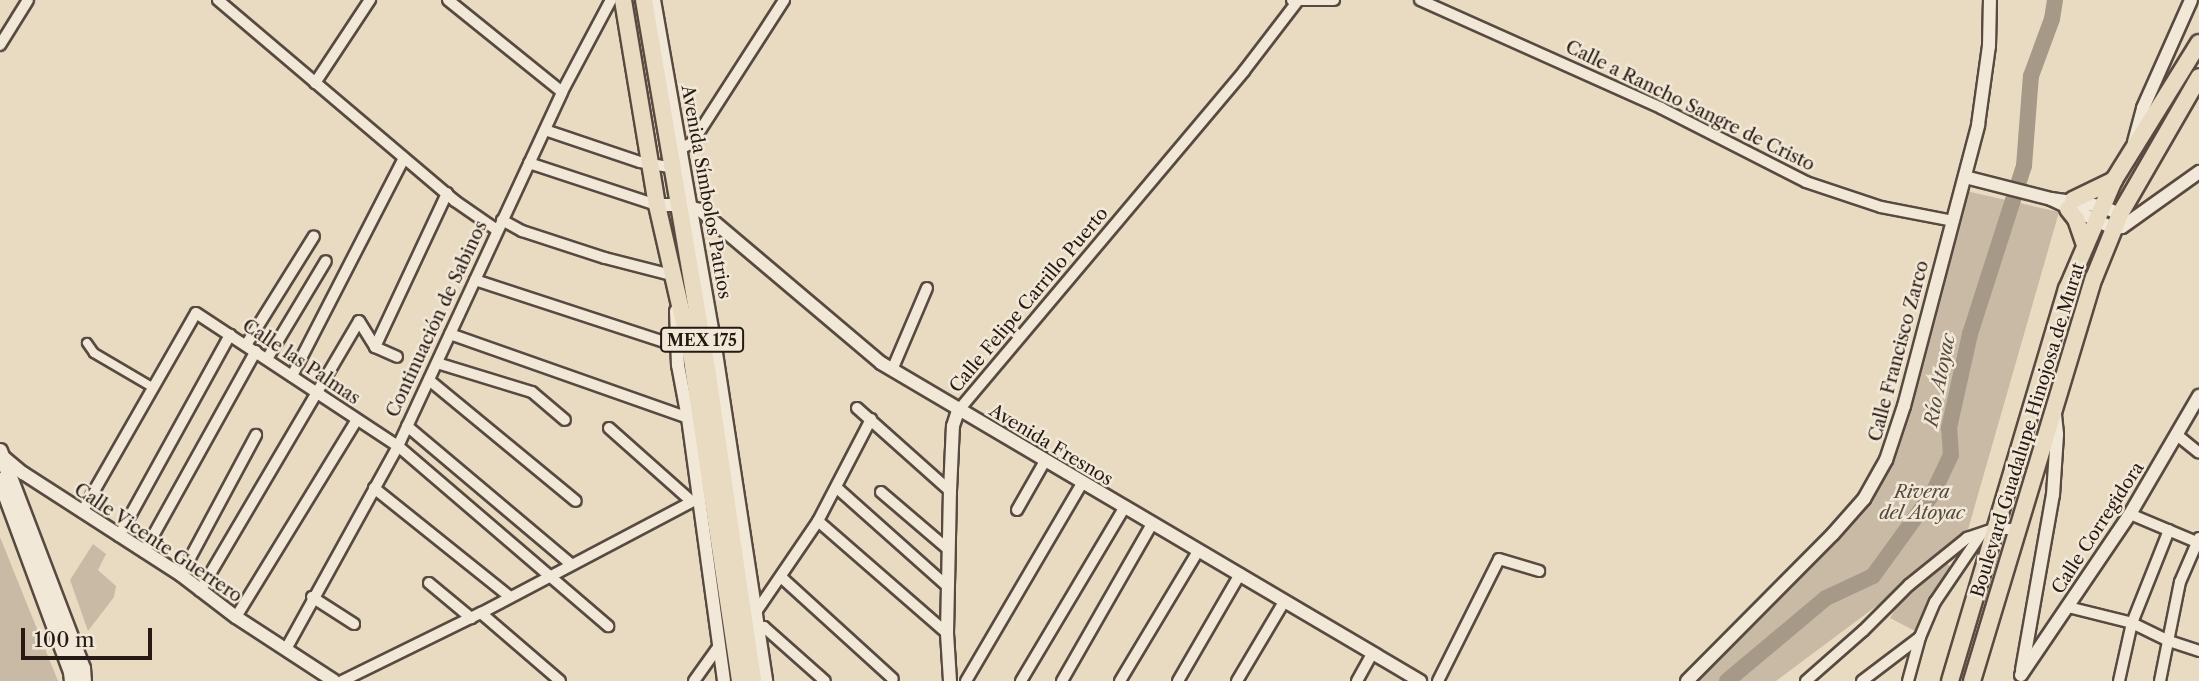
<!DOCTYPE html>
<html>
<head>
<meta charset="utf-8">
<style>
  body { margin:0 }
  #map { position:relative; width:2199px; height:681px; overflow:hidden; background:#e9dbc2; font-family:"Libre Caslon Text",serif }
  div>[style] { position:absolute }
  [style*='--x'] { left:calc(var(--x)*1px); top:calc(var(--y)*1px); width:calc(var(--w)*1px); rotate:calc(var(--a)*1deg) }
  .green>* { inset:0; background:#c8baa4 }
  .river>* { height:16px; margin:-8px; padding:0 8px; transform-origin:8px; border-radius:8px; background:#a79987 }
  .roads { filter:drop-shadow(2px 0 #584a40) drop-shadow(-2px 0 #584a40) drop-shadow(0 2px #584a40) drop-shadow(0 -2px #584a40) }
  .pedestrian>* { height:8px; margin:-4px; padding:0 4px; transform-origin:4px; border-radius:4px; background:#f1e8d7 }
  .minor>* { height:10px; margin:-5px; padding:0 5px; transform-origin:5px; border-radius:5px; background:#f1e8d7 }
  .tertiary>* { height:12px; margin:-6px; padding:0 6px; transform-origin:6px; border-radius:6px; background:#f1e8d7 }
  .secondary>* { height:14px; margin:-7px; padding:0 7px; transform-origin:7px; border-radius:7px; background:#f1e8d7 }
  .primary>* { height:16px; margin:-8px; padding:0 8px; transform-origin:8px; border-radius:8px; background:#e9dbc2 }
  span { translate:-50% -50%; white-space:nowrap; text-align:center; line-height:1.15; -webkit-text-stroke:5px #f1e8d7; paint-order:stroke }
  .shield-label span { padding:2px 5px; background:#f1e8d7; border:2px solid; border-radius:5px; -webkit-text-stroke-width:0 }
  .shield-label { font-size:16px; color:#271914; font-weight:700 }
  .street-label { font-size:18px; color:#271914 }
  .park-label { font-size:18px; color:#57493f; font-style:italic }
  .water-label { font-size:19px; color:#5a4c42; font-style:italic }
  .scale { position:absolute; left:21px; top:628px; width:131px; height:32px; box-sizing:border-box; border:4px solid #271914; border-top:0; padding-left:9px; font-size:21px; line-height:24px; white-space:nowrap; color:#271914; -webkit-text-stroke:5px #f1e8d7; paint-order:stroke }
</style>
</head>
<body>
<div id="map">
  <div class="green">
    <div style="clip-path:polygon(1966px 191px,2059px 212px,1965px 540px,1776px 681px,1689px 681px,1833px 534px,1886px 460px)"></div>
    <div style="clip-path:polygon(0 537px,58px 681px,0 681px)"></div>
    <div style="clip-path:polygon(93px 544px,106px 554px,98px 570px,116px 586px,114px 597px,88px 631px,70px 580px)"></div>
    <div style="clip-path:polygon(1942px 560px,1952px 568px,1932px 596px,1915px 631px,1890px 618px,1909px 585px)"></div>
  </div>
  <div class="river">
    <div style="--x:1727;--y:681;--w:129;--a:-40"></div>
    <div style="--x:1826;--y:598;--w:52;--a:-25.1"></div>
    <div style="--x:1873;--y:576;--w:102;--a:-54.1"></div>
    <div style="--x:1933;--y:493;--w:42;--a:-64.7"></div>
    <div style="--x:1951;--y:455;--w:27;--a:-94"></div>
    <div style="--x:1949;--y:428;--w:96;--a:-77.4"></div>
    <div style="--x:1970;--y:334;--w:176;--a:-72.2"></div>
    <div style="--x:2024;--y:166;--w:90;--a:-85.6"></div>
    <div style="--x:2031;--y:76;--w:61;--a:-69.8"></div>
    <div style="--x:2052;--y:19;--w:19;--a:-81"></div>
  </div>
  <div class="roads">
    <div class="pedestrian">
      <div style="--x:87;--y:343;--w:12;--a:55"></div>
      <div style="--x:94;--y:353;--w:67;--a:30.4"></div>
    </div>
    <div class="minor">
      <div style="--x:218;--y:0;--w:311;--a:40.3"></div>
      <div style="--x:455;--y:201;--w:51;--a:34.6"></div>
      <div style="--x:448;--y:0;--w:146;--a:38.9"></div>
      <div style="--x:1292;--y:0;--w:42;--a:0"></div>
      <div style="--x:1420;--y:0;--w:264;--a:24.1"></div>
      <div style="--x:1661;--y:108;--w:163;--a:27"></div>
      <div style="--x:1806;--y:182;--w:79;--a:18.4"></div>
      <div style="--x:1881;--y:207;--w:73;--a:11"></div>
      <div style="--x:0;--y:45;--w:53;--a:-58.1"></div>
      <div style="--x:315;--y:83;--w:100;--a:-56.5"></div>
      <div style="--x:545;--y:130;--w:100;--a:18.6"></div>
      <div style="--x:640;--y:162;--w:34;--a:10"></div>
      <div style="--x:678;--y:150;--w:16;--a:-27"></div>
      <div style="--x:692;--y:143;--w:170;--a:-57.2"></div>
      <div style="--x:529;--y:163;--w:135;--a:18.2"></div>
      <div style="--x:502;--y:220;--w:23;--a:29"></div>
      <div style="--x:522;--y:231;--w:87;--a:18"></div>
      <div style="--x:605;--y:258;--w:68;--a:14.4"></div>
      <div style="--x:475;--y:280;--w:213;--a:18.1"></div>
      <div style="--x:450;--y:334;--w:252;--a:19.4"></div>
      <div style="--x:246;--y:345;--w:128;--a:-58"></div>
      <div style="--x:375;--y:347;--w:170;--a:-64.9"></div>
      <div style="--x:267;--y:359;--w:114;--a:-59"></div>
      <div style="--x:437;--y:363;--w:99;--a:17"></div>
      <div style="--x:532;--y:392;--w:43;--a:40.3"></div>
      <div style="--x:892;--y:370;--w:89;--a:-66.9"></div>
      <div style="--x:292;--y:376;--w:245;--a:-62.8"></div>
      <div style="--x:429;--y:380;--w:190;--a:39.5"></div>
      <div style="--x:857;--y:408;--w:125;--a:41.7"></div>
      <div style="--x:958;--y:411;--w:444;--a:-49.9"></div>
      <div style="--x:1244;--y:71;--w:87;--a:-52.5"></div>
      <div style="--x:407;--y:426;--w:214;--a:40.1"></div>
      <div style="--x:609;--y:428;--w:108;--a:41.6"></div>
      <div style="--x:2177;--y:435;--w:28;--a:39"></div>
      <div style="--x:374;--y:488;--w:173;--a:38.7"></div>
      <div style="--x:837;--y:488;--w:149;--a:41.7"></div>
      <div style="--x:881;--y:492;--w:89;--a:40.5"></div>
      <div style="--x:1017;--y:510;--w:56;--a:-60.3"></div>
      <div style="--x:82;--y:512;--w:229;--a:-60.2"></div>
      <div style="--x:196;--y:313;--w:242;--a:33.4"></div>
      <div style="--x:398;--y:446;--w:277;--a:40.6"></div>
      <div style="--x:2130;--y:514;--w:75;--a:22.8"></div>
      <div style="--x:818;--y:521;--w:171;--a:41"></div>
      <div style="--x:119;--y:536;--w:230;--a:-61.1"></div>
      <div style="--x:144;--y:552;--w:230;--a:-60.9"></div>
      <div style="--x:181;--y:575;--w:159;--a:-61.8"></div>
      <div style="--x:781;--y:577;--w:151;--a:42.3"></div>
      <div style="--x:429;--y:583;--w:55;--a:39.8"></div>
      <div style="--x:200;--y:591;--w:313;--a:-59.5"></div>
      <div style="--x:359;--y:321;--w:31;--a:58"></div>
      <div style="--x:375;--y:347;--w:24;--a:24"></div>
      <div style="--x:312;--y:597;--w:50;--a:32.7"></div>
      <div style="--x:2068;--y:607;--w:66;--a:14"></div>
      <div style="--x:2132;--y:623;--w:41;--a:25.9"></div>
      <div style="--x:2169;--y:641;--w:32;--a:18"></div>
      <div style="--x:756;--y:612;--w:110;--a:-55.7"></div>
      <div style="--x:818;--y:521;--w:115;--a:-62.5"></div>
      <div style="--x:481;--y:613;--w:104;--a:40.7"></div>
      <div style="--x:236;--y:617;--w:230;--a:-58.5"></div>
      <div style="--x:758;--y:627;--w:6;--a:0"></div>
      <div style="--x:764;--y:627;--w:81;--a:41.5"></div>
      <div style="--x:286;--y:649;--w:232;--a:-61.1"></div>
      <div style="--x:398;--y:446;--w:390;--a:-65.1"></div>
      <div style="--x:562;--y:92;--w:104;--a:-62"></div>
      <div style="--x:342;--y:681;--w:155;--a:-26.1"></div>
      <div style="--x:481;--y:613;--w:246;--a:-27.8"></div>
      <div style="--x:694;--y:681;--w:43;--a:-54.5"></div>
      <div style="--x:966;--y:681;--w:229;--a:-59.6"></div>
      <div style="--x:1021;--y:681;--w:201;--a:-59.2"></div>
      <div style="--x:1062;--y:681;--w:181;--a:-60.2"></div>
      <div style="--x:1120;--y:681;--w:152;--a:-59"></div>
      <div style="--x:1178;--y:681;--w:124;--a:-59.9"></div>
      <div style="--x:1237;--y:681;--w:92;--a:-59.3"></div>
      <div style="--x:1357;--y:681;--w:31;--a:-61"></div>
      <div style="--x:1438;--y:681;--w:136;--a:-63.4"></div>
      <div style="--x:1499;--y:559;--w:42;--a:16.7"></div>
      <div style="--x:1806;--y:681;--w:76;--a:-41.3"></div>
      <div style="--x:1863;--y:631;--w:65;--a:-45"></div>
      <div style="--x:1909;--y:585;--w:75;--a:-39"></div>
      <div style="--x:1967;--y:538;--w:28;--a:-19"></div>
      <div style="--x:1993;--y:529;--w:24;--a:0"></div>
      <div style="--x:1862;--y:681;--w:73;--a:-37.2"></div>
      <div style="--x:1908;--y:681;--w:46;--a:-74.7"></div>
      <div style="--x:1920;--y:637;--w:38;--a:-67"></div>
      <div style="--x:1935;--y:602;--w:82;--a:-55.9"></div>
      <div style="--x:2119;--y:681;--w:59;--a:-77.4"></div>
      <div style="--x:2132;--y:623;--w:100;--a:-68.3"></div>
      <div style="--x:2160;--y:681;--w:101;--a:-78.6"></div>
      <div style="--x:2180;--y:582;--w:48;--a:-66.6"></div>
    </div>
    <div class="tertiary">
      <div style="--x:654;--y:0;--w:358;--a:80"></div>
      <div style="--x:716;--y:353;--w:332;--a:81.3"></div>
      <div style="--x:2134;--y:142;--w:35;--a:-75"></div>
      <div style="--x:2143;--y:108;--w:118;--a:-66"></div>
      <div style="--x:1965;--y:177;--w:89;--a:14.3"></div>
      <div style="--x:2051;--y:199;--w:50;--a:8"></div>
      <div style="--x:2101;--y:206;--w:21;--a:23"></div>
      <div style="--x:2051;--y:199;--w:68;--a:25.1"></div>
      <div style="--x:2113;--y:228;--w:9;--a:-6"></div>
      <div style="--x:2122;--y:227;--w:95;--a:-35.5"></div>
      <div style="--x:657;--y:205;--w:23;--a:0"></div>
      <div style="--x:680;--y:205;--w:21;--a:14"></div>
      <div style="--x:700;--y:210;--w:237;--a:40.2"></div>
      <div style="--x:881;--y:363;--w:626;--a:30.54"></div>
      <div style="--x:676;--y:311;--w:54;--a:87.9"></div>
      <div style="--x:678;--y:365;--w:54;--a:79.3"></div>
      <div style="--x:688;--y:418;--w:265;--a:82.2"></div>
      <div style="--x:0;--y:454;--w:30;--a:40"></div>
      <div style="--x:23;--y:473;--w:188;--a:32.8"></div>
      <div style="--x:181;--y:575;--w:69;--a:37.4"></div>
      <div style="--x:236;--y:617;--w:117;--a:33.1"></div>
      <div style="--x:2022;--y:670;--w:178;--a:-80"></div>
      <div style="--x:2053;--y:495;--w:61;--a:-86.2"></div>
      <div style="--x:2057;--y:434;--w:19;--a:-96"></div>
      <div style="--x:2021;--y:675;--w:194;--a:-55.9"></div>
      <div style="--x:2130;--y:514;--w:137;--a:-59.7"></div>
      <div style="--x:950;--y:681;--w:48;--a:-93.6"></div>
      <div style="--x:947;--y:633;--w:142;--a:-88.8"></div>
      <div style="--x:950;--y:491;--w:65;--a:-87.4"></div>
      <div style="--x:953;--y:426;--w:16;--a:-72"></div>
      <div style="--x:1687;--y:681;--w:207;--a:-45.2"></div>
      <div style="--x:1833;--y:534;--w:47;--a:-48.5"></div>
      <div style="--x:1864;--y:499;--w:45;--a:-60.6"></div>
      <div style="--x:1886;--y:460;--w:57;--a:-71.6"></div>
      <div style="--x:1904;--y:406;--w:291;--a:-75.2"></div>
      <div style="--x:1978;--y:125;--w:80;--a:-82.1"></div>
      <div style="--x:1989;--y:46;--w:46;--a:-88.8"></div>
    </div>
    <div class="secondary">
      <div style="--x:0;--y:451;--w:232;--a:69.1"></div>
      <div style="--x:83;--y:668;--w:13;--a:86"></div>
      <div style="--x:0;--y:480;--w:205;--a:69.7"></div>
      <div style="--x:71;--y:672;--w:9;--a:84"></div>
    </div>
    <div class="primary">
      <div style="--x:623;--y:0;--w:208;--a:80.6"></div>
      <div style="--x:657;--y:205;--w:152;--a:77.1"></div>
      <div style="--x:691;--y:353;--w:332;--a:81.5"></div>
      <div style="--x:644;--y:0;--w:380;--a:80.3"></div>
      <div style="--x:708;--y:375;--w:309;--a:81.6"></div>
      <div style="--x:2073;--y:200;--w:46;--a:-26"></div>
      <div style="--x:2068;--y:209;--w:13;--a:51"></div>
      <div style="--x:2076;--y:219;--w:28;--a:71"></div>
      <div style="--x:1950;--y:681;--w:409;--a:-73.4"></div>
      <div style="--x:2067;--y:289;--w:119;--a:-66.7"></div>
      <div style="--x:2114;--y:180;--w:161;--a:-58.2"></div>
      <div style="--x:1972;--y:681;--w:421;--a:-73.2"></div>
      <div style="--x:2094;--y:278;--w:69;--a:-67.9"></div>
      <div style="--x:2120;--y:214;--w:158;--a:-60"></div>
    </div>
  </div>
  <div class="shield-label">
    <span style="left:702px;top:340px">MEX 175</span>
  </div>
  <div class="street-label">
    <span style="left:1690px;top:106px;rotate:26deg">Calle a Rancho Sangre de Cristo</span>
    <span style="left:706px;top:192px;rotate:80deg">Avenida Símbolos Patrios</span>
    <span style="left:1029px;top:300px;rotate:-50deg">Calle Felipe Carrillo Puerto</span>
    <span style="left:437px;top:319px;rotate:-65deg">Continuación de Sabinos</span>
    <span style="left:1899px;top:351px;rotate:-75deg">Calle Francisco Zarco</span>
    <span style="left:301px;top:362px;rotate:34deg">Calle las Palmas</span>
    <span style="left:2028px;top:430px;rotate:-73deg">Boulevard Guadalupe Hinojosa de Murat</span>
    <span style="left:1051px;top:445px;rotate:31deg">Avenida Fresnos</span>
    <span style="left:2098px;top:528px;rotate:-57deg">Calle Corregidora</span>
    <span style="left:158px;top:543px;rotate:34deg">Calle Vicente Guerrero</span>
  </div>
  <div class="park-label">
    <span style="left:1922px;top:503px">Rivera<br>del Atoyac</span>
  </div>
  <div class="water-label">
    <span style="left:1940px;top:380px;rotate:-79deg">Río Atoyac</span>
  </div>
  <div class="scale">100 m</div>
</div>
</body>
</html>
